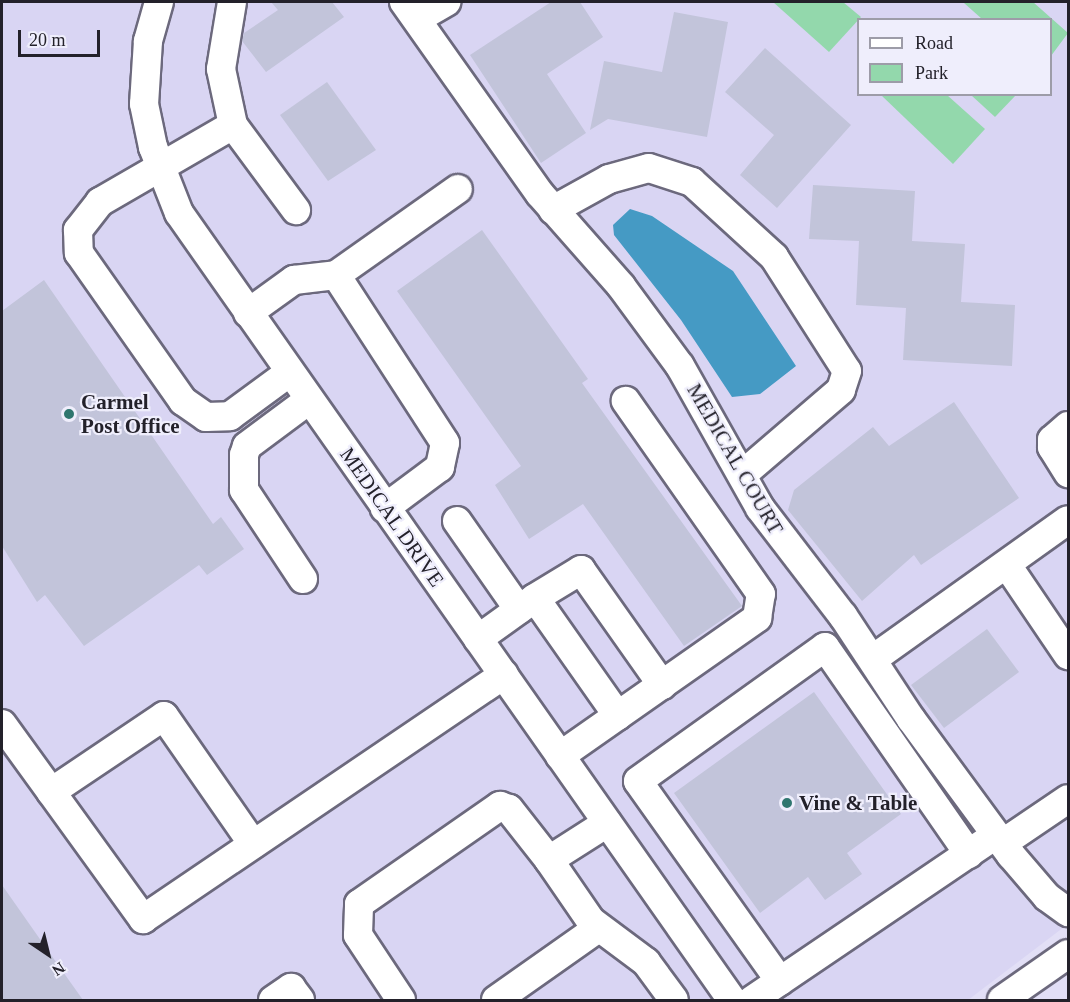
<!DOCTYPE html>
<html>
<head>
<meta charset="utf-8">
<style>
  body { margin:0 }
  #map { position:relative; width:1070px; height:1002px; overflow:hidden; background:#e2dff6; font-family:"Times New Roman",serif }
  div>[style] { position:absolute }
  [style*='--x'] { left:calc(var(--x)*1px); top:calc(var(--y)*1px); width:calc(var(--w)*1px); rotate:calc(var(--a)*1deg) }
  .built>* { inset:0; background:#d9d5f3 }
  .green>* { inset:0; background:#93d8ac }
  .water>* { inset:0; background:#459ac4 }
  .building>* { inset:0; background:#c2c4da }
  .roads { filter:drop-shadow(2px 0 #6c697d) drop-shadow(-2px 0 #6c697d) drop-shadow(0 2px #6c697d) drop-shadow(0 -2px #6c697d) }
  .minor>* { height:28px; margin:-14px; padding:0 14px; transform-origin:14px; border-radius:14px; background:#fff }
  .dots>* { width:16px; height:16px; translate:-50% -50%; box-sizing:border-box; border:3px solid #efeefc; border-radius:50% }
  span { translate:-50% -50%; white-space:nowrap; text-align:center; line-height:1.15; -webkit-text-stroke:4.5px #efeefc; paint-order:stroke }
  .poi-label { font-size:21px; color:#23212a; font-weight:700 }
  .left { translate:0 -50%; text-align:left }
  .street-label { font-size:21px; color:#23212a }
  .frame { position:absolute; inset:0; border:3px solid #23212a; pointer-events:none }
  .legend { position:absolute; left:857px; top:18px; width:195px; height:78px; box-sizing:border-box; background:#efeefc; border:2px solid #9d9ca8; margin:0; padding:8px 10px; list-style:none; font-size:18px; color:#23212a }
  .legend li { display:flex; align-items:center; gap:12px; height:30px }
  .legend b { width:30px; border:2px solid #9d9ca8 }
  .north { position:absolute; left:18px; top:924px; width:60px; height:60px; -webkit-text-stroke:4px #efeefc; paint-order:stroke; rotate:145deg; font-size:16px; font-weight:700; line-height:24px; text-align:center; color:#23212a }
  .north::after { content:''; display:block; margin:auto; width:21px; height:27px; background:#23212a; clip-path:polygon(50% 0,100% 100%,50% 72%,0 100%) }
  .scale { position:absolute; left:18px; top:30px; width:82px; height:27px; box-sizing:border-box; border:3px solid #23212a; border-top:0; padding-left:8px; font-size:18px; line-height:21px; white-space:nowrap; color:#23212a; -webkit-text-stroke:4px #efeefc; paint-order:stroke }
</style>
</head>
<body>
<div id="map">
  <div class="built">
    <div style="clip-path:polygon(evenodd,2px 2px,1068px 2px,1068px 924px,968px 1000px,2px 1000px,2px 2px,858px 20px,1050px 20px,1050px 94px,858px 94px,858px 20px)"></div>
  </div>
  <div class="green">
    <div style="clip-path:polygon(773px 2px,843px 2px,861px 17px,829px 52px)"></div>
    <div style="clip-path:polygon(1033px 2px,1068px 33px,1051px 56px,1050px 20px,982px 19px,964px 3px)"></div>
    <div style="clip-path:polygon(881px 95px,947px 95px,985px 129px,953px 164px)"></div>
    <div style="clip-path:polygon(971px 95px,1016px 95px,995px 117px)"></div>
  </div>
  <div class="water">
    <div style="clip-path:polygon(630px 209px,652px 216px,733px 271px,796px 366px,760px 394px,732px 397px,681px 320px,614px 235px,613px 225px)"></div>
  </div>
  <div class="building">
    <div style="clip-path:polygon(271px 2px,332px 2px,344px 17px,266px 72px,242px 41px,244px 33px,278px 10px)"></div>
    <div style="clip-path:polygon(551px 2px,580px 2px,603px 37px,547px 74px,586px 133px,541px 163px,470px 55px)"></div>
    <div style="clip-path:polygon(674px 12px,728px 22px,707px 137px,608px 119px,590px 130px,604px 61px,662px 72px)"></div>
    <div style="clip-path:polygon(765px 48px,851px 125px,777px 208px,740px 175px,774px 135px,725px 92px)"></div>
    <div style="clip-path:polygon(327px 82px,376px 150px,328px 181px,280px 115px)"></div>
    <div style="clip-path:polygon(813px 185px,915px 191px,912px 241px,965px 244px,961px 302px,1015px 305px,1012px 366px,903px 360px,906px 308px,856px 305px,859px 241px,809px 239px)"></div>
    <div style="clip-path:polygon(482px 230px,588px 379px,582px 383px,742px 606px,684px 646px,583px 504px,529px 539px,495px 485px,521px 466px,397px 291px)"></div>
    <div style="clip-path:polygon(44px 280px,213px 524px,221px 517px,244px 549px,207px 575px,199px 565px,84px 646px,45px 595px,37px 602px,2px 546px,2px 311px)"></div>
    <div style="clip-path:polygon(954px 402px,1019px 498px,921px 565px,914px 555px,862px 601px,788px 510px,794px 490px,873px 427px,889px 446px)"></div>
    <div style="clip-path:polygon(987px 629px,1019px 672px,944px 728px,911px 685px)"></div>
    <div style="clip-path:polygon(814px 692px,901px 814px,847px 853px,862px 874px,825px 900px,808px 877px,760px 913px,674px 793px)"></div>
    <div style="clip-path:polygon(2px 885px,56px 962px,83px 1000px,2px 1000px)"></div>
  </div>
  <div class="roads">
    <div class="minor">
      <div style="--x:159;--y:2;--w:41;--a:105.8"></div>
      <div style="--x:148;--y:41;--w:63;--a:93.6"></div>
      <div style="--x:144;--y:104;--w:44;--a:78.2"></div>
      <div style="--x:153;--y:147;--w:71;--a:68.5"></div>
      <div style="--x:179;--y:213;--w:962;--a:54.91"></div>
      <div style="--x:232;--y:2;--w:68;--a:99.3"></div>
      <div style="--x:221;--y:69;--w:57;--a:77.9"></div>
      <div style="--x:233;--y:125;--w:154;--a:149.9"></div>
      <div style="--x:100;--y:202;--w:36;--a:128"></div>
      <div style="--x:78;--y:230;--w:23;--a:88"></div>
      <div style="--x:79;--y:253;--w:181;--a:54.9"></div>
      <div style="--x:183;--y:401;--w:28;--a:35"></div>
      <div style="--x:206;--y:417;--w:24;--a:-2"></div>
      <div style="--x:230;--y:416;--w:74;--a:-36.3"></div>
      <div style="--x:404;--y:2;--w:235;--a:54.7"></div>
      <div style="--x:540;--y:194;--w:123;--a:48.6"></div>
      <div style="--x:621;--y:286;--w:99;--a:53.6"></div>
      <div style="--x:680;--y:366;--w:163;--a:60.6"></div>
      <div style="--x:760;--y:508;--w:136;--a:52.5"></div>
      <div style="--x:843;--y:616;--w:123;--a:56.6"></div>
      <div style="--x:911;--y:719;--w:169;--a:53.7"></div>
      <div style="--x:1011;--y:855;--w:55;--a:49.4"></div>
      <div style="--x:1047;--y:897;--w:26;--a:36"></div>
      <div style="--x:417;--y:19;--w:34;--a:-30"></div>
      <div style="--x:233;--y:125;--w:106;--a:53.5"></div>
      <div style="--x:553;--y:210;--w:64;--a:-29"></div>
      <div style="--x:609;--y:179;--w:41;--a:-15.4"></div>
      <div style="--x:649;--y:168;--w:45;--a:18"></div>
      <div style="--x:692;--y:182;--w:111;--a:42.4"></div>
      <div style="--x:774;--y:257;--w:135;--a:57.4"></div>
      <div style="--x:847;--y:371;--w:20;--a:108"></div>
      <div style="--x:841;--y:390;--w:130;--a:139.4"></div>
      <div style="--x:336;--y:275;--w:200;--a:57"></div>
      <div style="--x:445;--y:443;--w:25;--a:102"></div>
      <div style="--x:440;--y:467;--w:69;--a:143.3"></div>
      <div style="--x:248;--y:313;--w:57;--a:-35.7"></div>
      <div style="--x:294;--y:280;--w:42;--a:-6.8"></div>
      <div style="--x:336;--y:275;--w:149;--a:-35.2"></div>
      <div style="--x:1068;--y:426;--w:21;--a:139"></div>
      <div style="--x:1052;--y:440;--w:7;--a:90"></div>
      <div style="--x:1052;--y:447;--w:31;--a:58"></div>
      <div style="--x:457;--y:521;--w:108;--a:55.1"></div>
      <div style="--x:1007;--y:565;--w:109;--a:55.9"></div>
      <div style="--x:303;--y:579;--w:107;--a:-123.5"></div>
      <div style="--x:244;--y:490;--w:35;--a:-90"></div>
      <div style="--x:244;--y:455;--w:9;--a:-72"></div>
      <div style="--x:247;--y:446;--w:77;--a:-36.6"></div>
      <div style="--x:535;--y:598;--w:54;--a:-31.3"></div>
      <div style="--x:581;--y:570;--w:141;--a:54.8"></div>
      <div style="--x:478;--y:639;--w:70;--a:-35.7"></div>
      <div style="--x:535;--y:598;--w:144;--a:54.9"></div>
      <div style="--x:873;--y:659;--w:239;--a:-35.5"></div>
      <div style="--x:2;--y:724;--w:241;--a:54.1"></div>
      <div style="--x:143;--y:919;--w:436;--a:-34.1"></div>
      <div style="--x:560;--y:756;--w:241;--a:-35"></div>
      <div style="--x:757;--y:618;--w:24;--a:-81"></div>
      <div style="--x:761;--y:594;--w:236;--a:-125"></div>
      <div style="--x:51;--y:792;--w:136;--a:-33.9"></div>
      <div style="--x:164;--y:716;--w:156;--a:55.2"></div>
      <div style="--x:1003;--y:843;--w:78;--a:-34.1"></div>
      <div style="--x:549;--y:860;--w:74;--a:55.5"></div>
      <div style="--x:591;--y:921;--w:69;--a:36.7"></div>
      <div style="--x:646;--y:962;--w:47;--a:53.6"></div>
      <div style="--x:780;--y:981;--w:245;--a:-125.4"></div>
      <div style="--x:638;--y:781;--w:230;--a:-35.6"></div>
      <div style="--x:825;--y:647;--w:252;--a:55.2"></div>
      <div style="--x:273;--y:1000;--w:22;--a:-34"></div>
      <div style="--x:291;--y:988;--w:15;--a:53"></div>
      <div style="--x:401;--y:1000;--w:78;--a:-123.5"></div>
      <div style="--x:358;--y:935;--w:31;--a:-88"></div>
      <div style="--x:359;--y:904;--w:172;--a:-34.8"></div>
      <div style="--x:500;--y:806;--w:9;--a:18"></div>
      <div style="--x:509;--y:809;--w:65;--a:51.9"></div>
      <div style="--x:549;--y:860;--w:69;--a:-32.5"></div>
      <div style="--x:496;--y:1000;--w:125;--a:-35.2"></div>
      <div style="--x:752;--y:1000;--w:280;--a:-34.1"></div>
      <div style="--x:1002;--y:1000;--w:80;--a:-34.9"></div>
    </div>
  </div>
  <div class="dots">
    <div style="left:69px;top:414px;background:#2f766f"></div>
    <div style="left:787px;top:803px;background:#2f766f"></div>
  </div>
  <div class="poi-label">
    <span class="left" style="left:81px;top:414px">Carmel<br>Post Office</span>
    <span class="left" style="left:799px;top:803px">Vine &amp; Table</span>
  </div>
  <div class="street-label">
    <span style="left:735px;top:459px;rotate:60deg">MEDICAL COURT</span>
    <span style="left:392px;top:517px;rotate:55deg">MEDICAL DRIVE</span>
  </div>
  <div class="frame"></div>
  <ul class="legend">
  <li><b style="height:8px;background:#fff"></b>Road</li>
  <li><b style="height:16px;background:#93d8ac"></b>Park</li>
  </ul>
  <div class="north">N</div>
  <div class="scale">20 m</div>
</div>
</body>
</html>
